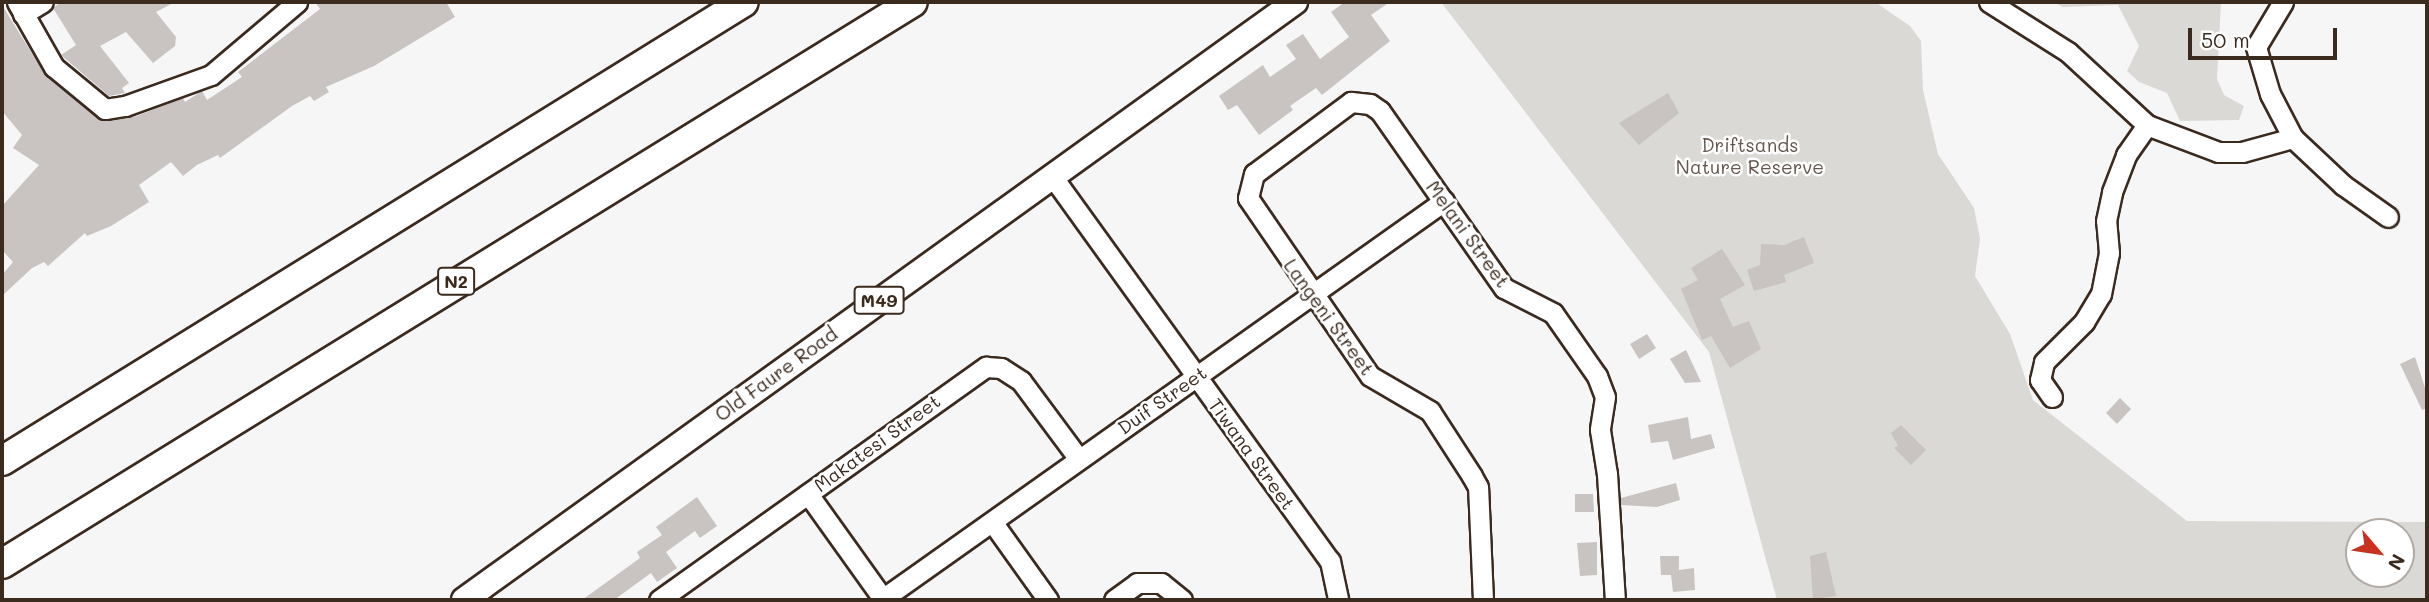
<!DOCTYPE html>
<html>
<head>
<meta charset="utf-8">
<style>
  body { margin:0 }
  #map { position:relative; width:2429px; height:602px; overflow:hidden; background:#f7f6f6; font-family:Mali,sans-serif }
  div>[style] { position:absolute }
  [style*='--x'] { left:calc(var(--x)*1px); top:calc(var(--y)*1px); width:calc(var(--w)*1px); rotate:calc(var(--a)*1deg) }
  .green>* { inset:0; background:#dbd9d6 }
  .building>* { inset:0; background:#c9c3c1 }
  .roads { filter:drop-shadow(2px 0 #3b2a1e) drop-shadow(-2px 0 #3b2a1e) drop-shadow(0 2px #3b2a1e) drop-shadow(0 -2px #3b2a1e) }
  .minor>* { height:19px; margin:-9.5px; padding:0 9.5px; transform-origin:9.5px; border-radius:9.5px; background:#fff }
  .major>* { height:24px; margin:-12px; padding:0 12px; transform-origin:12px; border-radius:12px; background:#fff }
  .highway>* { height:28px; margin:-14px; padding:0 14px; transform-origin:14px; border-radius:14px; background:#fff }
  span { translate:-50% -50%; white-space:nowrap; text-align:center; line-height:1.15; -webkit-text-stroke:5px #fff; paint-order:stroke }
  .shield-label span { padding:2px 5px; background:#fff; border:2px solid; border-radius:5px; -webkit-text-stroke-width:0 }
  .shield-label { font-size:18px; color:#3b2a1e; font-weight:700 }
  .park-label { font-size:19px; color:#63564c }
  .street-label { font-size:19px; color:#3b2a1e }
  .frame { position:absolute; inset:0; border:4px solid #3b2a1e; pointer-events:none }
  .north { position:absolute; left:2345px; top:518px; width:70px; height:70px; box-sizing:border-box; background:#fff; border:2px solid #b1aaa5; border-radius:50%; rotate:119deg; font-size:19px; font-weight:700; line-height:28px; text-align:center; color:#3b2a1e }
  .north::after { content:''; display:block; margin:auto; width:24px; height:32px; background:#c8321e; clip-path:polygon(50% 0,100% 100%,50% 72%,0 100%) }
  .scale { position:absolute; left:2188px; top:28px; width:149px; height:32px; box-sizing:border-box; border:4px solid #3b2a1e; border-top:0; padding-left:9px; font-size:21px; line-height:24px; white-space:nowrap; color:#3b2a1e; -webkit-text-stroke:5px #fff; paint-order:stroke }
</style>
</head>
<body>
<div id="map">
  <div class="green">
    <div style="clip-path:polygon(evenodd,1441px 2px,1875px 2px,1910px 26px,1921px 41px,1923px 90px,1938px 154px,1974px 208px,1980px 239px,1975px 276px,2010px 334px,2033px 400px,2187px 521px,2427px 522px,2427px 600px,1777px 600px,1709px 352px,1441px 2px,2359px 532px,2401px 532px,2401px 574px,2359px 574px,2359px 532px)"></div>
    <div style="clip-path:polygon(2053px 2px,2221px 2px,2217px 79px,2224px 95px,2244px 106px,2239px 120px,2180px 121px,2167px 93px,2139px 82px,2127px 71px,2139px 46px,2118px 5px,2063px 7px)"></div>
  </div>
  <div class="building">
    <div style="clip-path:polygon(61px 2px,175px 2px,156px 12px,176px 37px,175px 46px,153px 63px,126px 32px,100px 46px,129px 83px,122px 88px,125px 93px,109px 96px,61px 55px,76px 45px,53px 8px)"></div>
    <div style="clip-path:polygon(315px 2px,446px 2px,455px 17px,374px 66px,326px 87px,329px 92px,314px 101px,310px 96px,292px 106px,220px 158px,218px 155px,197px 165px,183px 176px,171px 162px,139px 185px,149px 202px,111px 226px,87px 236px,85px 233px,48px 266px,44px 262px,32px 268px,2px 296px,2px 275px,13px 262px,2px 250px,2px 206px,39px 165px,13px 148px,22px 135px,2px 111px,2px 5px,46px 76px,106px 121px,137px 116px,183px 98px,185px 102px,202px 91px,207px 100px,242px 77px,238px 72px,320px 9px)"></div>
    <div style="clip-path:polygon(1345px 2px,1390px 2px,1371px 15px,1390px 41px,1322px 95px,1316px 88px,1290px 106px,1293px 110px,1259px 135px,1237px 105px,1228px 110px,1219px 96px,1263px 65px,1270px 77px,1296px 59px,1286px 45px,1303px 34px,1320px 59px,1349px 37px,1331px 12px)"></div>
    <div style="clip-path:polygon(1668px 93px,1679px 113px,1639px 145px,1619px 123px)"></div>
    <div style="clip-path:polygon(1804px 237px,1814px 263px,1784px 275px,1786px 282px,1754px 291px,1747px 270px,1760px 265px,1761px 244px,1784px 245px)"></div>
    <div style="clip-path:polygon(1722px 249px,1745px 285px,1720px 299px,1733px 327px,1749px 321px,1761px 349px,1730px 368px,1711px 336px,1702px 340px,1681px 289px,1698px 280px,1691px 268px)"></div>
    <div style="clip-path:polygon(1647px 334px,1656px 348px,1639px 359px,1630px 344px)"></div>
    <div style="clip-path:polygon(1686px 350px,1701px 382px,1685px 383px,1670px 359px)"></div>
    <div style="clip-path:polygon(2415px 357px,2427px 394px,2427px 408px,2422px 410px,2400px 364px)"></div>
    <div style="clip-path:polygon(2120px 398px,2131px 409px,2117px 424px,2106px 413px)"></div>
    <div style="clip-path:polygon(1688px 417px,1691px 439px,1711px 434px,1715px 448px,1673px 460px,1668px 441px,1651px 443px,1648px 425px)"></div>
    <div style="clip-path:polygon(1901px 425px,1926px 450px,1911px 465px,1894px 448px,1898px 446px,1891px 433px)"></div>
    <div style="clip-path:polygon(1676px 483px,1680px 500px,1657px 507px,1621px 505px,1621px 498px)"></div>
    <div style="clip-path:polygon(1575px 494px,1593px 494px,1594px 512px,1575px 512px)"></div>
    <div style="clip-path:polygon(697px 497px,717px 526px,700px 538px,695px 531px,666px 552px,677px 568px,657px 582px,651px 573px,614px 600px,582px 600px,640px 558px,637px 552px,662px 535px,656px 527px)"></div>
    <div style="clip-path:polygon(1597px 542px,1597px 575px,1580px 576px,1577px 543px)"></div>
    <div style="clip-path:polygon(1826px 552px,1836px 596px,1813px 599px,1810px 556px)"></div>
    <div style="clip-path:polygon(1660px 556px,1679px 556px,1679px 570px,1694px 568px,1695px 590px,1673px 592px,1671px 575px,1661px 575px)"></div>
  </div>
  <div class="roads">
    <div class="minor">
      <div style="--x:17;--y:2;--w:75;--a:60.4"></div>
      <div style="--x:54;--y:67;--w:66;--a:39.5"></div>
      <div style="--x:105;--y:109;--w:20;--a:-9"></div>
      <div style="--x:125;--y:106;--w:91;--a:-19.8"></div>
      <div style="--x:211;--y:75;--w:113;--a:-40.3"></div>
      <div style="--x:1989;--y:2;--w:93;--a:32.3"></div>
      <div style="--x:2068;--y:52;--w:108;--a:42.7"></div>
      <div style="--x:2283;--y:2;--w:52;--a:121"></div>
      <div style="--x:2256;--y:47;--w:49;--a:73.4"></div>
      <div style="--x:2270;--y:94;--w:50;--a:62.4"></div>
      <div style="--x:2293;--y:138;--w:69;--a:43.2"></div>
      <div style="--x:2343;--y:185;--w:55;--a:35.4"></div>
      <div style="--x:23;--y:14;--w:23;--a:-31"></div>
      <div style="--x:1052;--y:176;--w:475;--a:54.2"></div>
      <div style="--x:1330;--y:561;--w:40;--a:78"></div>
      <div style="--x:2052;--y:397;--w:21;--a:-125"></div>
      <div style="--x:2040;--y:380;--w:18;--a:-77"></div>
      <div style="--x:2044;--y:362;--w:57;--a:-45"></div>
      <div style="--x:2084;--y:322;--w:33;--a:-59"></div>
      <div style="--x:2101;--y:294;--w:42;--a:-79"></div>
      <div style="--x:2109;--y:253;--w:32;--a:-95"></div>
      <div style="--x:2106;--y:221;--w:30;--a:-78"></div>
      <div style="--x:2112;--y:192;--w:40;--a:-69"></div>
      <div style="--x:2126;--y:155;--w:37;--a:-55"></div>
      <div style="--x:2147;--y:125;--w:76;--a:20.8"></div>
      <div style="--x:2218;--y:152;--w:24;--a:0"></div>
      <div style="--x:2242;--y:152;--w:53;--a:-15.4"></div>
      <div style="--x:808;--y:494;--w:130;--a:54.4"></div>
      <div style="--x:993;--y:523;--w:95;--a:54.5"></div>
      <div style="--x:659;--y:600;--w:402;--a:-35.5"></div>
      <div style="--x:986;--y:367;--w:15;--a:4"></div>
      <div style="--x:1001;--y:368;--w:24;--a:33"></div>
      <div style="--x:1021;--y:381;--w:97;--a:53.4"></div>
      <div style="--x:881;--y:600;--w:690;--a:-35.33"></div>
      <div style="--x:1114;--y:600;--w:29;--a:-36"></div>
      <div style="--x:1137;--y:583;--w:24;--a:0"></div>
      <div style="--x:1161;--y:583;--w:27;--a:39"></div>
      <div style="--x:1483;--y:600;--w:113;--a:-92.5"></div>
      <div style="--x:1478;--y:487;--w:13;--a:-119"></div>
      <div style="--x:1472;--y:476;--w:77;--a:-122.9"></div>
      <div style="--x:1430;--y:411;--w:69;--a:-149.7"></div>
      <div style="--x:1370;--y:376;--w:216;--a:-124.4"></div>
      <div style="--x:1248;--y:198;--w:25;--a:-76"></div>
      <div style="--x:1254;--y:174;--w:121;--a:-36.6"></div>
      <div style="--x:1351;--y:102;--w:19;--a:6"></div>
      <div style="--x:1370;--y:104;--w:12;--a:35"></div>
      <div style="--x:1380;--y:111;--w:216;--a:55"></div>
      <div style="--x:1504;--y:288;--w:55;--a:27"></div>
      <div style="--x:1553;--y:313;--w:77;--a:55.1"></div>
      <div style="--x:1597;--y:376;--w:22;--a:69"></div>
      <div style="--x:1605;--y:397;--w:33;--a:99"></div>
      <div style="--x:1600;--y:430;--w:45;--a:81"></div>
      <div style="--x:1607;--y:474;--w:126;--a:86.4"></div>
    </div>
    <div class="major">
      <div style="--x:464;--y:600;--w:1024;--a:-35.74"></div>
    </div>
    <div class="highway">
      <div style="--x:2;--y:461;--w:872;--a:-31.74"></div>
      <div style="--x:2;--y:564;--w:1070;--a:-31.67"></div>
    </div>
  </div>
  <div class="shield-label">
    <span style="left:456px;top:281px">N2</span>
    <span style="left:879px;top:300px">M49</span>
  </div>
  <div class="park-label">
    <span style="left:1750px;top:156px">Driftsands<br>Nature Reserve</span>
  </div>
  <div class="street-label">
    <span style="left:1468px;top:234px;rotate:54deg">Melani Street</span>
    <span style="left:1329px;top:317px;rotate:54deg">Langeni Street</span>
    <span style="left:776px;top:374px;rotate:-36deg">Old Faure Road</span>
    <span style="left:1162px;top:400px;rotate:-35deg">Duif Street</span>
    <span style="left:877px;top:443px;rotate:-36deg">Makatesi Street</span>
    <span style="left:1252px;top:454px;rotate:54deg">Tiwana Street</span>
  </div>
  <div class="frame"></div>
  <div class="north">N</div>
  <div class="scale">50 m</div>
</div>
</body>
</html>
